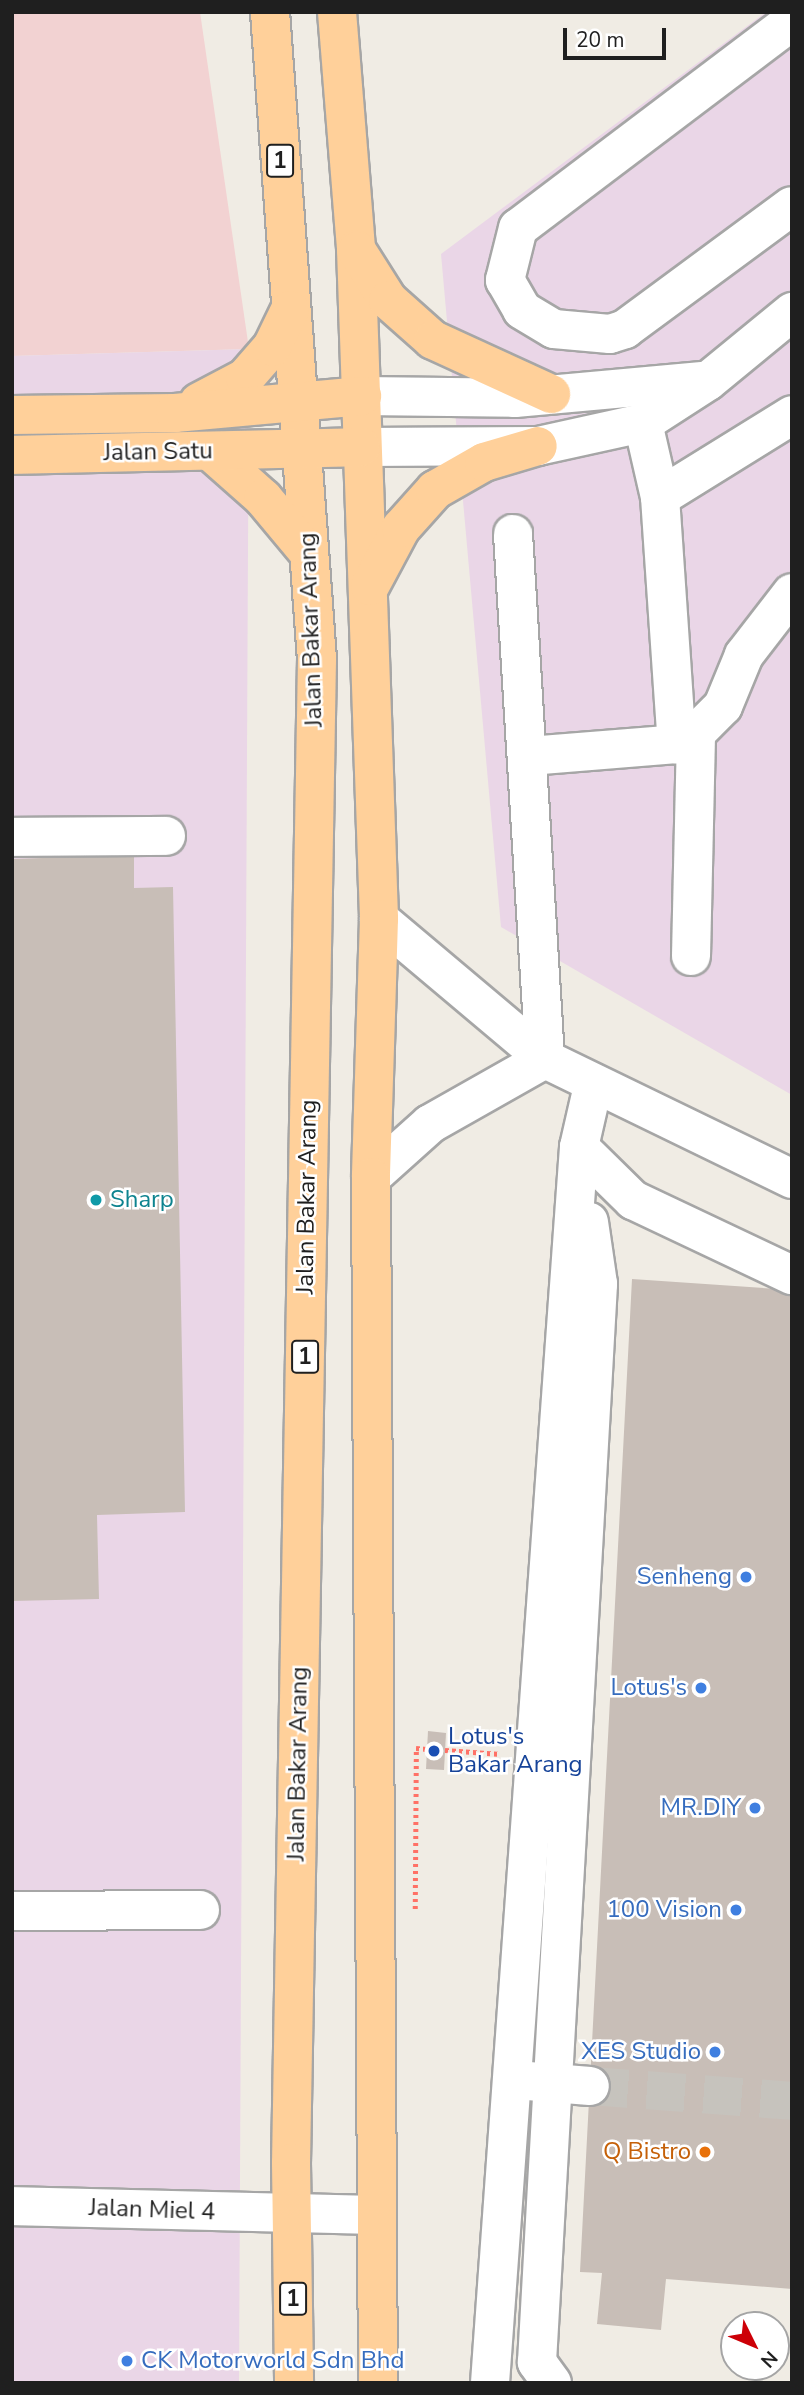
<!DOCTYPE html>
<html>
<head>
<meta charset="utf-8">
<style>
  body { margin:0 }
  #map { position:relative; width:804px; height:2395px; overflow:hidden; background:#f0ece4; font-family:"Nunito Sans",sans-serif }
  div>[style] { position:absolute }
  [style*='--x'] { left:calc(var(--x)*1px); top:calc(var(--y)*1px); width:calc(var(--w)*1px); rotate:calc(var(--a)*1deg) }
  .commercial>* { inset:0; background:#f2d2d2 }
  .industrial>* { inset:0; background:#ead6e7 }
  .building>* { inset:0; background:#c8beb7 }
  .minor-tunnel>* { height:38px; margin-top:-19px; transform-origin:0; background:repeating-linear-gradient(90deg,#c6c3bd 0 38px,transparent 0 57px) }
  .path>* { height:4.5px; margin-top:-2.25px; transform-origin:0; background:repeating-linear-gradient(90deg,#ff7166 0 3.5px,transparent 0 7px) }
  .roads { filter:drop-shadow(2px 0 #a6a6a6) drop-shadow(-2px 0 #a6a6a6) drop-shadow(0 2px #a6a6a6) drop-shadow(0 -2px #a6a6a6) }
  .minor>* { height:38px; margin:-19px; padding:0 19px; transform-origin:19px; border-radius:19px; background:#fff }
  .major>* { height:38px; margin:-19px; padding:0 19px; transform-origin:19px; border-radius:19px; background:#ffd09a }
  .dots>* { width:19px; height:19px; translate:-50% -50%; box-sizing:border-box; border:4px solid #fff; border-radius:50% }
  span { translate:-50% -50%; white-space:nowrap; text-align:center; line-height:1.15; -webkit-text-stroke:5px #fff; paint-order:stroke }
  .shield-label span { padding:2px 5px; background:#fff; border:2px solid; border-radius:5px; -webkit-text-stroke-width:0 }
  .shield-label { font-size:23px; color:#1f1f1f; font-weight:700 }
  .street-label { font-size:24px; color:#1f1f1f }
  .culture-label { font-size:24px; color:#0d838f }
  .left { translate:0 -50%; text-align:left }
  .shop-label { font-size:24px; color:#366cbe }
  .right { translate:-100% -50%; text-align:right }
  .transit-label { font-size:24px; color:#164399 }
  .food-label { font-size:24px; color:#c56008 }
  .frame { position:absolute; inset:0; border:14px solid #1f1f1f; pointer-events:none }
  .north { position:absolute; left:720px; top:2311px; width:70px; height:70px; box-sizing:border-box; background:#fff; border:2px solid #a5a5a5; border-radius:50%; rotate:133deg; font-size:19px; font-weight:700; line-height:28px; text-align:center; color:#1f1f1f }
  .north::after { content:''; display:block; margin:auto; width:24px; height:32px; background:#cd0007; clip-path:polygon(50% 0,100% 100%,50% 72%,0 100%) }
  .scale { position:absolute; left:563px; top:28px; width:103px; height:32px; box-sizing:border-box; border:4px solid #1f1f1f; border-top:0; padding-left:9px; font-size:21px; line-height:24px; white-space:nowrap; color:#1f1f1f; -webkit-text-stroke:5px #fff; paint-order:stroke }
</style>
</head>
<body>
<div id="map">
  <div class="commercial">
    <div style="clip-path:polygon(12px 12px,200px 12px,249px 349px,12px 356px)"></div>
  </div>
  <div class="industrial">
    <div style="clip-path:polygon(766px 12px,792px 12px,792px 1095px,501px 927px,441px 254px)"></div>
    <div style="clip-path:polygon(249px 349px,239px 2383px,12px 2383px,12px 356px)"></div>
  </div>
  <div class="building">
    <div style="clip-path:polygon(134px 855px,134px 888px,173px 887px,185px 1512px,97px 1515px,99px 1599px,12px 1601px,12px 859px)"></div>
    <div style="clip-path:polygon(632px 1279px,792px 1290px,792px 2289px,666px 2279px,661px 2330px,597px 2324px,602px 2273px,580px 2272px)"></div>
    <div style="clip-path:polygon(428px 1731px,446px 1733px,444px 1770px,426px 1769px)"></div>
  </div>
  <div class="minor-tunnel">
    <div style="--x:590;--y:2086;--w:203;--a:4.2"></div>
  </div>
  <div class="path">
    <div style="--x:445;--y:1750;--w:56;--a:4.1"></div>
    <div style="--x:415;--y:1909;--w:161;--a:-89.6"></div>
    <div style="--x:416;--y:1748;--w:11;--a:5"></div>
  </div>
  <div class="roads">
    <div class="minor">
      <div style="--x:792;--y:21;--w:343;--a:142.9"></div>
      <div style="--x:518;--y:228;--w:54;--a:104"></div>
      <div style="--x:505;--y:280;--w:34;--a:60"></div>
      <div style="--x:522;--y:310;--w:37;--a:31"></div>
      <div style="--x:554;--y:329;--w:56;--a:5.1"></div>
      <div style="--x:610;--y:334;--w:16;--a:-18"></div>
      <div style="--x:625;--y:329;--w:207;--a:-36.4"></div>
      <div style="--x:362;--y:396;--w:153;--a:0.7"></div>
      <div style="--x:515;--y:398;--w:188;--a:-5.2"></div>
      <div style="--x:643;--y:423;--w:76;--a:77.1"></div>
      <div style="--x:660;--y:497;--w:248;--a:86.1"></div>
      <div style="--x:361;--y:447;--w:177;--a:-0.3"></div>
      <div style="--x:538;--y:446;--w:107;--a:-12.4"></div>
      <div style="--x:643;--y:423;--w:77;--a:-32.9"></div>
      <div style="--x:708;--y:381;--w:109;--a:-39.4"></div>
      <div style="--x:660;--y:497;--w:155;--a:-31.8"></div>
      <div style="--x:513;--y:534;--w:526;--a:86.51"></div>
      <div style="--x:529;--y:756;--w:148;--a:-4.6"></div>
      <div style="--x:677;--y:744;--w:22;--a:-30"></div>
      <div style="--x:696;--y:733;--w:38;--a:-45"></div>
      <div style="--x:723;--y:706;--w:55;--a:-67.6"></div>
      <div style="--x:744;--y:655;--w:78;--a:-52.3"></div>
      <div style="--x:12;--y:837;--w:154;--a:-0.4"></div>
      <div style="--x:379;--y:919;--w:217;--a:40.1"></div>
      <div style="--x:545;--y:1059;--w:275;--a:25.9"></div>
      <div style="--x:691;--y:956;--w:223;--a:-88.7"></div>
      <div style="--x:579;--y:1147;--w:76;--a:44.5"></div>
      <div style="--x:633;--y:1200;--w:176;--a:25.3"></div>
      <div style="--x:371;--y:1177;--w:79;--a:-41.9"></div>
      <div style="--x:430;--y:1124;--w:132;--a:-29.5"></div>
      <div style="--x:12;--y:1911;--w:188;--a:-0.3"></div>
      <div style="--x:528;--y:2081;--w:62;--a:4.6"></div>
      <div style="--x:12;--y:2206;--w:365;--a:1.4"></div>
      <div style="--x:490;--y:2383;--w:1239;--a:-85.88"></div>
      <div style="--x:579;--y:1147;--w:63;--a:-77.1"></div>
      <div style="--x:552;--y:2383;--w:26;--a:-126"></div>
      <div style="--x:537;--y:2362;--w:1080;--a:-86.76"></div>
      <div style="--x:598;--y:1284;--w:63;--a:-98.3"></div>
    </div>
    <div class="major">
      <div style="--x:270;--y:12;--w:649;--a:85.85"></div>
      <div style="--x:317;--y:659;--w:1504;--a:90.99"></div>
      <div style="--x:291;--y:2163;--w:220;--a:89.2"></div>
      <div style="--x:337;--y:12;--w:238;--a:85.4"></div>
      <div style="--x:356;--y:249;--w:670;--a:88.03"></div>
      <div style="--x:379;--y:919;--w:258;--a:91.8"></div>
      <div style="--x:371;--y:1177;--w:1206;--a:89.67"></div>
      <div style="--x:357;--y:251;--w:58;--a:57.7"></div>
      <div style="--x:388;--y:300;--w:60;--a:41.6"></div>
      <div style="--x:433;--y:340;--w:130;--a:24.6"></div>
      <div style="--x:199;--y:402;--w:52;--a:-27.6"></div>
      <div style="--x:245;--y:378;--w:41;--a:-48.9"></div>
      <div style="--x:272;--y:347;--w:41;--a:-64.1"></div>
      <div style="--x:12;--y:415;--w:163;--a:-0.7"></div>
      <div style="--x:175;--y:413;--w:188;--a:-5.2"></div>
      <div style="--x:210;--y:451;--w:71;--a:41.6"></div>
      <div style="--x:263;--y:498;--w:70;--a:50.2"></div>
      <div style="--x:12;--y:455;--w:349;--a:-1.3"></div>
      <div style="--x:370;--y:586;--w:66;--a:-61.9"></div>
      <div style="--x:401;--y:528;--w:51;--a:-48.2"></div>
      <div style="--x:435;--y:490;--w:56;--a:-29.7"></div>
      <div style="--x:484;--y:462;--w:56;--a:-16.5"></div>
    </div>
  </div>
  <div class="dots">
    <div style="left:96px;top:1200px;background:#0f9aa8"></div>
    <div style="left:746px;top:1577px;background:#3f7fe0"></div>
    <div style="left:701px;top:1688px;background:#3f7fe0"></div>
    <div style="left:434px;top:1751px;background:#1a4fb4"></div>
    <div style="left:755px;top:1808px;background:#3f7fe0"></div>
    <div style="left:736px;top:1910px;background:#3f7fe0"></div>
    <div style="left:715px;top:2052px;background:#3f7fe0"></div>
    <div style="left:705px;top:2152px;background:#e8710a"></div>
    <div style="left:127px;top:2361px;background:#3f7fe0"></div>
  </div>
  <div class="shield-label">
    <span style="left:280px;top:161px">1</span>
    <span style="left:305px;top:1357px">1</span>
    <span style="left:293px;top:2299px">1</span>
  </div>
  <div class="street-label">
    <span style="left:158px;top:452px;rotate:-1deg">Jalan Satu</span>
    <span style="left:311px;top:630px;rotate:-92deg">Jalan Bakar Arang</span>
    <span style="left:307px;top:1197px;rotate:-89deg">Jalan Bakar Arang</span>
    <span style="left:298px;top:1764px;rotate:-89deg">Jalan Bakar Arang</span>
    <span style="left:152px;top:2210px;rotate:2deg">Jalan Miel 4</span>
  </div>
  <div class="culture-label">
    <span class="left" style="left:110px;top:1200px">Sharp</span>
  </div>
  <div class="shop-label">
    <span class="right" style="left:732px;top:1577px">Senheng</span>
    <span class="right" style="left:687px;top:1688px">Lotus's</span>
    <span class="right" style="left:741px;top:1808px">MR.DIY</span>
    <span class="right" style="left:722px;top:1910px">100 Vision</span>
    <span class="right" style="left:701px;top:2052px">XES Studio</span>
    <span class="left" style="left:141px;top:2361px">CK Motorworld Sdn Bhd</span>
  </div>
  <div class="transit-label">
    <span class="left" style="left:448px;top:1751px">Lotus's<br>Bakar Arang</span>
  </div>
  <div class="food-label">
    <span class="right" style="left:691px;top:2152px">Q Bistro</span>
  </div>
  <div class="frame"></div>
  <div class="north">N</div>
  <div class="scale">20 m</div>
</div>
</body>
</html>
